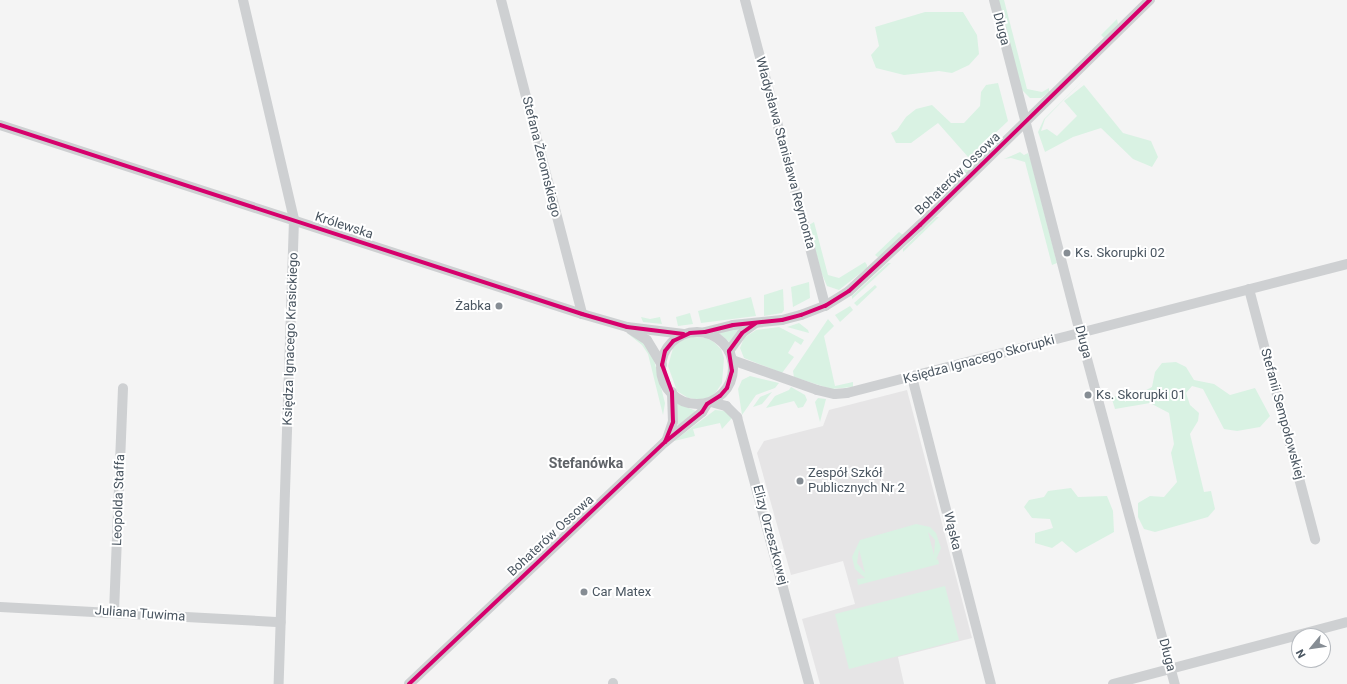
<!DOCTYPE html>
<html>
<head>
<meta charset="utf-8">
<style>
  body { margin:0 }
  #map { position:relative; width:1347px; height:684px; overflow:hidden; background:#f4f4f4; font-family:Roboto,sans-serif }
  div>[style] { position:absolute }
  [style*='--x'] { left:calc(var(--x)*1px); top:calc(var(--y)*1px); width:calc(var(--w)*1px); rotate:calc(var(--a)*1deg) }
  .education>* { inset:0; background:#e6e5e6 }
  .green>* { inset:0; background:#d9f2e3 }
  .minor>* { height:10px; margin:-5px; padding:0 5px; transform-origin:5px; border-radius:5px; background:#ced0d2 }
  .minor>.ring { margin:-5px; padding:0; box-sizing:content-box; background:none; border:10px solid #ced0d2; border-radius:50% }
  .cycleway>* { height:4px; margin:-2px; padding:0 2px; transform-origin:2px; border-radius:2px; background:#d6006c }
  .dots>* { width:11px; height:11px; translate:-50% -50%; box-sizing:border-box; border:2px solid #fff; border-radius:50% }
  span { translate:-50% -50%; white-space:nowrap; text-align:center; line-height:1.15; -webkit-text-stroke:4px #fff; paint-order:stroke }
  .street-label { font-size:13px; color:#4a5661 }
  .poi-label { font-size:13px; color:#4a5661 }
  .left { translate:0 -50%; text-align:left }
  .right { translate:-100% -50%; text-align:right }
  .neighbourhood-label { font-size:14px; color:#5f6368; font-weight:700 }
  .north { position:absolute; left:1291px; top:628px; width:40px; height:40px; box-sizing:border-box; background:#fff; border:1px solid #b7bbc0; border-radius:50%; rotate:241deg; font-size:11px; font-weight:700; line-height:16px; text-align:center; color:#4a5661 }
  .north::after { content:''; display:block; margin:auto; width:14px; height:18px; background:#868d94; clip-path:polygon(50% 0,100% 100%,50% 72%,0 100%) }
</style>
</head>
<body>
<div id="map">
  <div class="education">
    <div style="clip-path:polygon(907px 390px,972px 638px,898px 657px,904px 684px,820px 684px,802px 619px,855px 604px,843px 561px,791px 575px,757px 453px,764px 441px,823px 426px,829px 410px)"></div>
  </div>
  <div class="green">
    <div style="clip-path:polygon(998px 0,1004px 0,1027px 89px,1042px 92px,1049px 88px,1049px 92px,1041px 98px,1030px 98px,1022px 90px)"></div>
    <div style="clip-path:polygon(925px 12px,963px 12px,977px 35px,979px 54px,969px 65px,952px 73px,939px 71px,904px 75px,876px 68px,871px 55px,879px 46px,875px 27px)"></div>
    <div style="clip-path:polygon(1117px 19px,1118px 24px,1104px 38px,1101px 35px)"></div>
    <div style="clip-path:polygon(1085px 78px,1045px 119px,1041px 131px,1047px 129px,1057px 136px,1077px 116px,1064px 101px,1084px 85px,1123px 133px,1151px 141px,1158px 157px,1152px 167px,1133px 159px,1101px 128px,1073px 137px,1045px 152px,1038px 132px,1044px 119px)"></div>
    <div style="clip-path:polygon(998px 83px,1008px 121px,969px 158px,938px 123px,911px 143px,896px 143px,891px 133px,897px 130px,906px 117px,916px 109px,932px 105px,951px 123px,964px 123px,980px 106px,981px 92px,986px 85px)"></div>
    <div style="clip-path:polygon(1020px 152px,1024px 155px,1028px 153px,1031px 161px,1057px 263px,1052px 265px,1025px 162px,1011px 158px,1004px 159px)"></div>
    <div style="clip-path:polygon(973px 161px,975px 165px,963px 177px,960px 174px)"></div>
    <div style="clip-path:polygon(953px 180px,954px 185px,932px 207px,928px 204px)"></div>
    <div style="clip-path:polygon(936px 217px,939px 217px,903px 252px,903px 249px)"></div>
    <div style="clip-path:polygon(814px 222px,828px 275px,839px 278px,865px 262px,867px 265px,867px 268px,839px 290px,827px 286px,821px 272px,809px 225px)"></div>
    <div style="clip-path:polygon(899px 232px,903px 235px,879px 258px,875px 255px)"></div>
    <div style="clip-path:polygon(888px 263px,891px 263px,852px 299px,852px 296px)"></div>
    <div style="clip-path:polygon(809px 282px,810px 298px,793px 307px,791px 287px)"></div>
    <div style="clip-path:polygon(875px 285px,877px 287px,857px 306px,854px 303px)"></div>
    <div style="clip-path:polygon(783px 289px,784px 310px,782px 313px,764px 316px,764px 295px)"></div>
    <div style="clip-path:polygon(751px 297px,756px 316px,701px 323px,698px 311px)"></div>
    <div style="clip-path:polygon(850px 306px,853px 310px,840px 322px,835px 315px)"></div>
    <div style="clip-path:polygon(690px 313px,693px 324px,678px 326px,676px 317px)"></div>
    <div style="clip-path:polygon(641px 317px,650px 319px,660px 317px,662px 324px,643px 322px)"></div>
    <div style="clip-path:polygon(828px 319px,834px 326px,824px 336px,835px 386px,853px 382px,853px 387px,831px 389px,794px 377px,793px 371px)"></div>
    <div style="clip-path:polygon(799px 323px,808px 330px,809px 333px,787px 327px)"></div>
    <div style="clip-path:polygon(779px 327px,804px 340px,801px 345px,795px 341px,788px 353px,794px 357px,782px 373px,744px 358px,740px 348px,744px 338px,756px 330px)"></div>
    <div style="clip-path:polygon(739px 328px,730px 343px,718px 332px)"></div>
    <div style="clip-path:polygon(627px 333px,639px 338px,653px 356px,665px 403px,663px 415px,648px 354px,642px 345px)"></div>
    <div style="clip-path:polygon(693px 337px,706px 338px,714px 342px,721px 349px,724px 358px,722px 383px,714px 395px,702px 400px,688px 398px,677px 391px,668px 366px,673px 348px,682px 340px)"></div>
    <div style="clip-path:polygon(1176px 362px,1186px 367px,1194px 380px,1214px 384px,1230px 395px,1255px 388px,1270px 416px,1260px 427px,1237px 431px,1224px 429px,1203px 389px,1192px 386px,1186px 393px,1190px 405px,1199px 413px,1198px 421px,1190px 434px,1204px 492px,1211px 491px,1215px 509px,1208px 517px,1155px 532px,1144px 529px,1138px 517px,1138px 503px,1150px 496px,1164px 497px,1177px 482px,1171px 453px,1174px 444px,1169px 413px,1150px 403px,1115px 409px,1111px 396px,1131px 398px,1152px 387px,1155px 372px,1162px 363px)"></div>
    <div style="clip-path:polygon(750px 376px,779px 383px,775px 388px,756px 395px,742px 415px,738px 389px,742px 380px)"></div>
    <div style="clip-path:polygon(791px 387px,805px 395px,807px 400px,803px 407px,798px 408px,794px 401px,766px 408px,775px 396px,789px 390px)"></div>
    <div style="clip-path:polygon(772px 392px,762px 404px,753px 407px,760px 397px)"></div>
    <div style="clip-path:polygon(818px 398px,826px 399px,820px 422px,815px 402px)"></div>
    <div style="clip-path:polygon(676px 403px,696px 411px,678px 425px,678px 421px)"></div>
    <div style="clip-path:polygon(715px 410px,726px 411px,732px 418px,722px 429px,720px 423px,693px 429px,695px 436px,674px 441px)"></div>
    <div style="clip-path:polygon(1071px 488px,1078px 497px,1107px 496px,1113px 511px,1114px 532px,1076px 553px,1062px 541px,1052px 548px,1035px 543px,1035px 533px,1053px 528px,1050px 519px,1032px 518px,1024px 507px,1029px 500px,1044px 497px,1048px 491px)"></div>
    <div style="clip-path:polygon(evenodd,916px 524px,930px 527px,936px 533px,941px 548px,936px 560px,938px 559px,939px 564px,858px 585px,857px 579px,865px 578px,855px 569px,852px 557px,860px 540px,916px 524px,928px 532px,935px 540px,934px 555px,928px 532px,916px 524px,859px 549px,865px 573px,857px 563px,859px 549px)"></div>
    <div style="clip-path:polygon(945px 586px,959px 640px,849px 669px,835px 614px)"></div>
  </div>
  <div class="minor">
    <div style="--x:243;--y:0;--w:226;--a:76.9"></div>
    <div style="--x:294;--y:220;--w:464;--a:91.9"></div>
    <div style="--x:501;--y:0;--w:324;--a:75.5"></div>
    <div style="--x:745;--y:0;--w:316;--a:75.3"></div>
    <div style="--x:994;--y:0;--w:344;--a:75.5"></div>
    <div style="--x:1080;--y:333;--w:364;--a:74.9"></div>
    <div style="--x:0;--y:125;--w:612;--a:17.99"></div>
    <div style="--x:582;--y:314;--w:47;--a:16.1"></div>
    <div style="--x:627;--y:327;--w:57;--a:7"></div>
    <div style="--x:1249;--y:289;--w:259;--a:75.2"></div>
    <div style="--x:630;--y:329;--w:20;--a:33"></div>
    <div style="--x:647;--y:340;--w:29;--a:59"></div>
    <div style="--x:705;--y:332;--w:29;--a:-14"></div>
    <div style="--x:733;--y:325;--w:49;--a:-5.8"></div>
    <div style="--x:782;--y:320;--w:20;--a:-15"></div>
    <div style="--x:801;--y:315;--w:26;--a:-21"></div>
    <div style="--x:825;--y:306;--w:28;--a:-32"></div>
    <div style="--x:849;--y:291;--w:97;--a:-42.9"></div>
    <div style="--x:920;--y:225;--w:322;--a:-44.4"></div>
    <div class="ring" style="left:661px;top:332px;width:62px;height:62px"></div>
    <div style="--x:729;--y:351;--w:22;--a:-54"></div>
    <div style="--x:742;--y:333;--w:17;--a:-36"></div>
    <div style="--x:732;--y:360;--w:90;--a:19.4"></div>
    <div style="--x:817;--y:390;--w:18;--a:13"></div>
    <div style="--x:835;--y:394;--w:12;--a:-5"></div>
    <div style="--x:847;--y:393;--w:516;--a:-14.47"></div>
    <div style="--x:912;--y:377;--w:317;--a:75.6"></div>
    <div style="--x:711;--y:402;--w:16;--a:15"></div>
    <div style="--x:726;--y:406;--w:16;--a:45"></div>
    <div style="--x:737;--y:417;--w:277;--a:74.9"></div>
    <div style="--x:667;--y:439;--w:18;--a:-71"></div>
    <div style="--x:673;--y:422;--w:30;--a:-92"></div>
    <div style="--x:0;--y:607;--w:281;--a:3.1"></div>
    <div style="--x:114;--y:612;--w:224;--a:-87.7"></div>
    <div style="--x:613;--y:683;--w:1;--a:90"></div>
    <div style="--x:409;--y:684;--w:352;--a:-43.4"></div>
    <div style="--x:665;--y:442;--w:48;--a:-39"></div>
    <div style="--x:702;--y:412;--w:9;--a:-58"></div>
    <div style="--x:1113;--y:684;--w:242;--a:-14.8"></div>
  </div>
  <div class="cycleway">
    <div style="--x:0;--y:125;--w:612;--a:17.99"></div>
    <div style="--x:582;--y:314;--w:47;--a:16.1"></div>
    <div style="--x:627;--y:327;--w:57;--a:7"></div>
    <div style="--x:665;--y:442;--w:22;--a:-68"></div>
    <div style="--x:673;--y:422;--w:30;--a:-92"></div>
    <div style="--x:672;--y:392;--w:29;--a:-110"></div>
    <div style="--x:662;--y:365;--w:14;--a:-78"></div>
    <div style="--x:665;--y:351;--w:13;--a:-51"></div>
    <div style="--x:673;--y:341;--w:19;--a:-25"></div>
    <div style="--x:690;--y:333;--w:15;--a:-4"></div>
    <div style="--x:705;--y:332;--w:29;--a:-14"></div>
    <div style="--x:733;--y:325;--w:49;--a:-5.8"></div>
    <div style="--x:782;--y:320;--w:20;--a:-15"></div>
    <div style="--x:801;--y:315;--w:26;--a:-21"></div>
    <div style="--x:825;--y:306;--w:28;--a:-32"></div>
    <div style="--x:849;--y:291;--w:97;--a:-42.9"></div>
    <div style="--x:920;--y:225;--w:322;--a:-44.4"></div>
    <div style="--x:409;--y:684;--w:352;--a:-43.4"></div>
    <div style="--x:665;--y:442;--w:48;--a:-39"></div>
    <div style="--x:702;--y:412;--w:9;--a:-58"></div>
    <div style="--x:707;--y:404;--w:15;--a:-32"></div>
    <div style="--x:720;--y:396;--w:11;--a:-49"></div>
    <div style="--x:727;--y:388;--w:18;--a:-74"></div>
    <div style="--x:732;--y:371;--w:20;--a:-99"></div>
    <div style="--x:729;--y:351;--w:22;--a:-54"></div>
    <div style="--x:742;--y:333;--w:17;--a:-36"></div>
  </div>
  <div class="dots">
    <div style="left:1067px;top:253px;background:#868d94"></div>
    <div style="left:499px;top:306px;background:#868d94"></div>
    <div style="left:1088px;top:395px;background:#868d94"></div>
    <div style="left:800px;top:481px;background:#868d94"></div>
    <div style="left:584px;top:592px;background:#868d94"></div>
  </div>
  <div class="street-label">
    <span style="left:1001px;top:29px;rotate:75deg">Długa</span>
    <span style="left:785px;top:153px;rotate:75deg">Władysława Stanisława Reymonta</span>
    <span style="left:541px;top:157px;rotate:76deg">Stefana Żeromskiego</span>
    <span style="left:958px;top:174px;rotate:-44deg">Bohaterów Ossowa</span>
    <span style="left:344px;top:226px;rotate:18deg">Królewska</span>
    <span style="left:291px;top:339px;rotate:-88deg">Księdza Ignacego Krasickiego</span>
    <span style="left:1083px;top:342px;rotate:75deg">Długa</span>
    <span style="left:979px;top:360px;rotate:-15deg">Księdza Ignacego Skorupki</span>
    <span style="left:1282px;top:414px;rotate:75deg">Stefanii Sempołowskiej</span>
    <span style="left:119px;top:500px;rotate:-88deg">Leopolda Staffa</span>
    <span style="left:952px;top:531px;rotate:76deg">Wąska</span>
    <span style="left:770px;top:535px;rotate:75deg">Elizy Orzeszkowej</span>
    <span style="left:551px;top:536px;rotate:-43deg">Bohaterów Ossowa</span>
    <span style="left:140px;top:614px;rotate:4deg">Juliana Tuwima</span>
    <span style="left:1167px;top:655px;rotate:75deg">Długa</span>
  </div>
  <div class="poi-label">
    <span class="left" style="left:1075px;top:253px">Ks. Skorupki 02</span>
    <span class="right" style="left:491px;top:306px">Żabka</span>
    <span class="left" style="left:1096px;top:395px">Ks. Skorupki 01</span>
    <span class="left" style="left:808px;top:481px">Zespół Szkół<br>Publicznych Nr 2</span>
    <span class="left" style="left:592px;top:592px">Car Matex</span>
  </div>
  <div class="neighbourhood-label">
    <span style="left:586px;top:463px">Stefanówka</span>
  </div>
  <div class="north">N</div>
</div>
</body>
</html>
